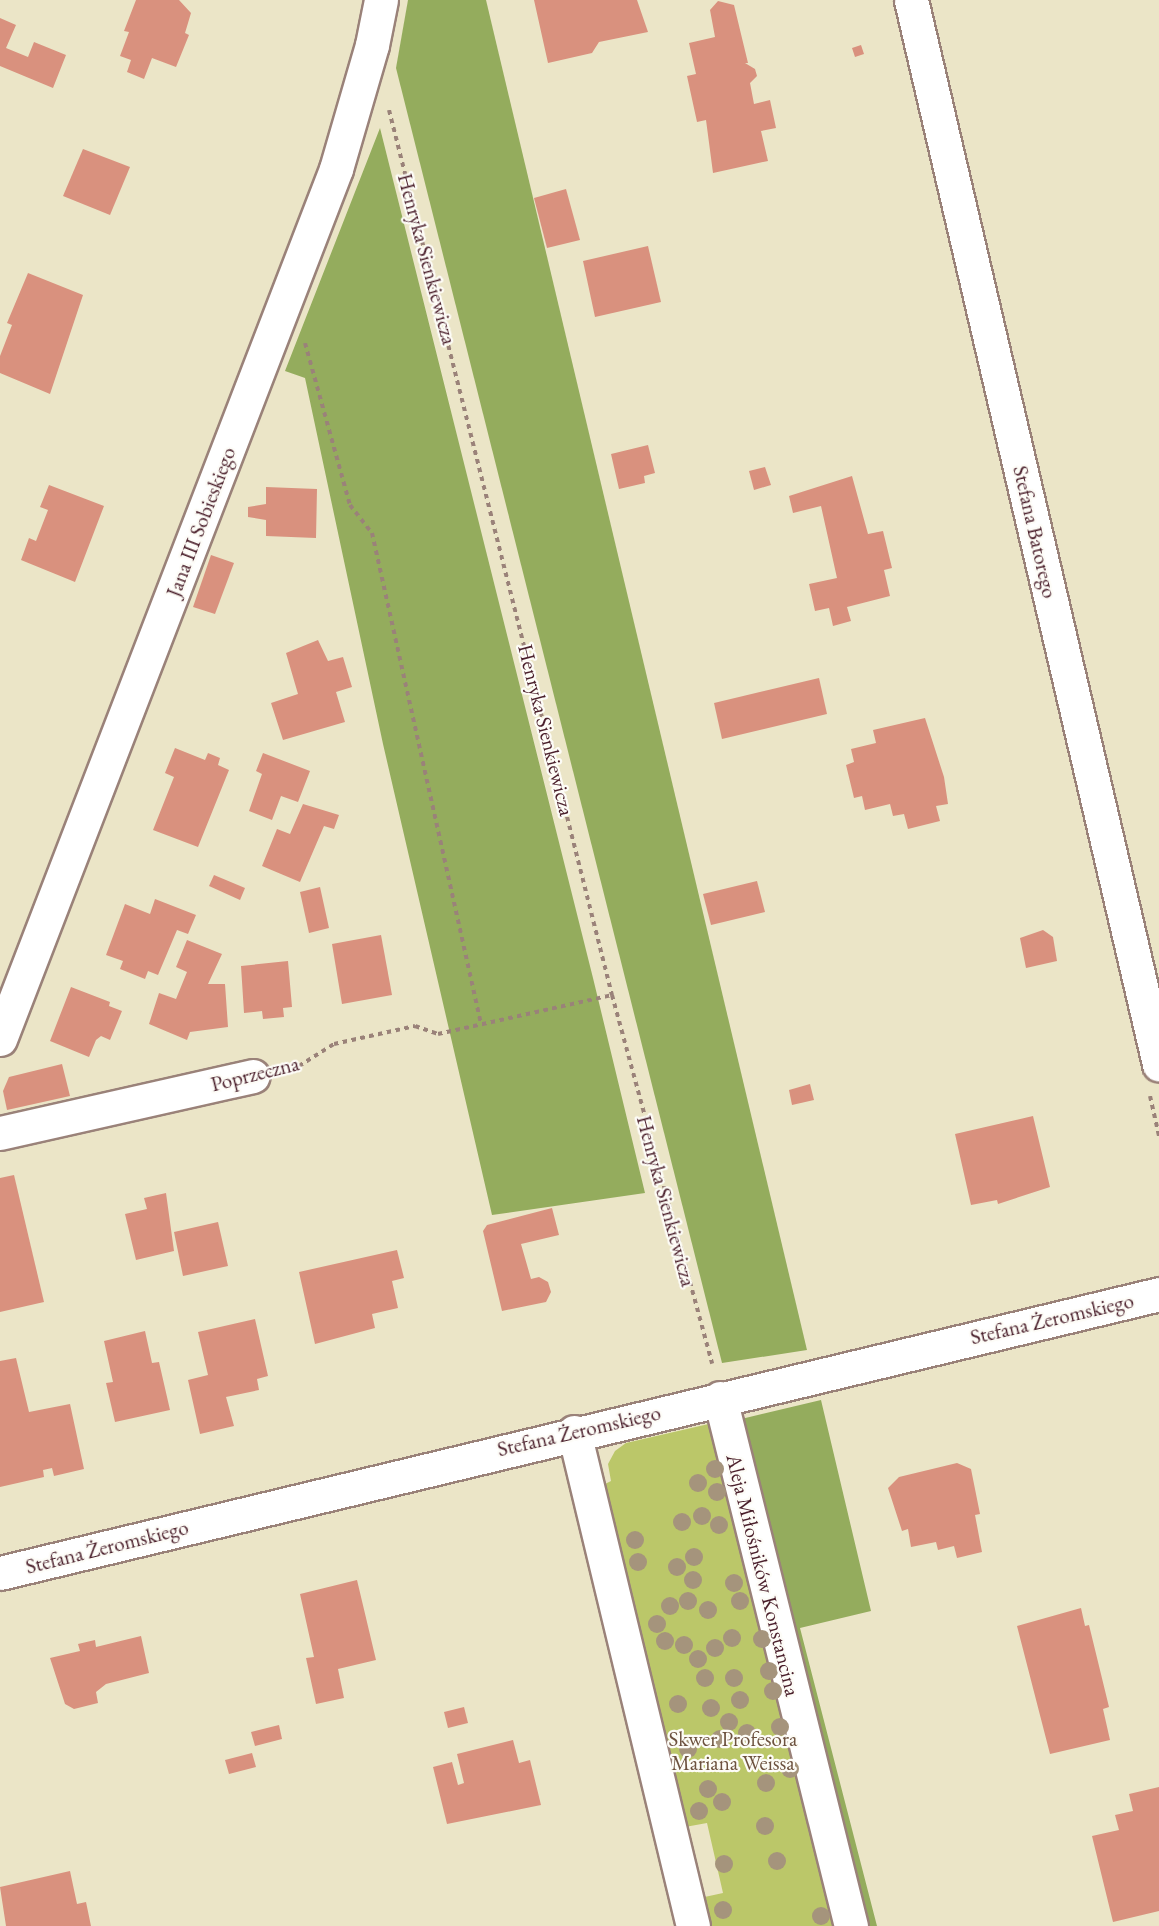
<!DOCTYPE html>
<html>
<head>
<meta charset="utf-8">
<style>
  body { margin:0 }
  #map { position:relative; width:1159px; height:1926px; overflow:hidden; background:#ebe5c7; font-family:"EB Garamond",serif }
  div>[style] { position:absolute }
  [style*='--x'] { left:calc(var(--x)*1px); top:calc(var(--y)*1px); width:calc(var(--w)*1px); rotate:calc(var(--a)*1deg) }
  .green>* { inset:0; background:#bbc769 }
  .forest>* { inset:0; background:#94ac5d }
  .building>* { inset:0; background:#d9917e }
  .path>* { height:4px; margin-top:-2px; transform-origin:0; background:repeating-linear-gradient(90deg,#9a8279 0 4.5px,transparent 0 9px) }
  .roads { filter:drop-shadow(2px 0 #9a8279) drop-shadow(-2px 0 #9a8279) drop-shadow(0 2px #9a8279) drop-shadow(0 -2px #9a8279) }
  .minor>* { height:33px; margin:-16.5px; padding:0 16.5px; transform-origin:16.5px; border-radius:16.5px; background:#fff }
  .trees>* { width:18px; height:18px; margin:-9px; border-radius:50%; background:#a5947c }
  span { translate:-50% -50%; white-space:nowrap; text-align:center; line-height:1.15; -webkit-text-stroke:4.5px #fdfcf7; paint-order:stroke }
  .street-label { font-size:21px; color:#4a1f2b }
  .park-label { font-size:21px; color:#6c513e }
</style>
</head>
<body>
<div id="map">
  <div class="green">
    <div style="clip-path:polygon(713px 1423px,844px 1926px,707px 1926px,700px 1898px,723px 1893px,707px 1823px,685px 1827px,603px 1485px,611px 1481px,608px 1464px,615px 1451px,626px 1443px)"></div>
  </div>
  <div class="forest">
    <div style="clip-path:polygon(408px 0,486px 0,807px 1350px,722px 1363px,396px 68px)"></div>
    <div style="clip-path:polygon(380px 128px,593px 978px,645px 1193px,492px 1215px,383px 744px,305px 378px,285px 371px)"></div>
    <div style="clip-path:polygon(821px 1400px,871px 1611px,800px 1628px,877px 1926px,859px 1926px,733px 1421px)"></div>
  </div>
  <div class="building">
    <div style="clip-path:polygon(136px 0,179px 0,191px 13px,185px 33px,189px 35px,176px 67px,152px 58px,144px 79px,127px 72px,131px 60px,120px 56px,129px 32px,124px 31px)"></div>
    <div style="clip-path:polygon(534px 0,637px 0,648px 32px,599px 42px,592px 53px,548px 63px)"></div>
    <div style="clip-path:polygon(718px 1px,734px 5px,748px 63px,745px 63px,755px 69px,757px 76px,750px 83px,754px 104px,770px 100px,776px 128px,761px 131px,768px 161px,713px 173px,706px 120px,697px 122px,687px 76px,696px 74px,689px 43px,715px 37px,710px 10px)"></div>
    <div style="clip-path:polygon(0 18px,16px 25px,6px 48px,28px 57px,34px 42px,66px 55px,53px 88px,0 66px)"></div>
    <div style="clip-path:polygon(861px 45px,864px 54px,855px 57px,852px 48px)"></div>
    <div style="clip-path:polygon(83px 149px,130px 167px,110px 215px,63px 196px)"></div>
    <div style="clip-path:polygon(566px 189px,580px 240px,547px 248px,534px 198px)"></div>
    <div style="clip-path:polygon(648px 246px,661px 302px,595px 317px,583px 261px)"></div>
    <div style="clip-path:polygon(28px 273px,83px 295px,50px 394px,0 373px,0 356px,12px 325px,7px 323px)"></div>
    <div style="clip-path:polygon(648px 445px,655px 473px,644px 476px,645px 483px,619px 489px,611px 454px)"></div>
    <div style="clip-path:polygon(765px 467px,771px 485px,754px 490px,749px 471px)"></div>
    <div style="clip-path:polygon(852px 476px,868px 534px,883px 531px,892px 568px,884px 570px,890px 596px,847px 607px,851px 621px,833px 626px,829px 608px,815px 611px,809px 584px,837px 578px,821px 506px,793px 513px,789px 496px)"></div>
    <div style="clip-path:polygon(49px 485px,104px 506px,75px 582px,21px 560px,29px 538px,36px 541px,48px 510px,40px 507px)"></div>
    <div style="clip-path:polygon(266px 487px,317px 489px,316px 538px,266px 536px,266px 520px,248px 517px,248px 507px,266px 504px)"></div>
    <div style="clip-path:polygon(211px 555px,234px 563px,215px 614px,193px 607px)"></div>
    <div style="clip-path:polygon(318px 640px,328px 661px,343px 657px,352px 687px,336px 692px,345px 722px,283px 740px,271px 703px,298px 694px,286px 653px)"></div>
    <div style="clip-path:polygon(819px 678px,827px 714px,722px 739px,714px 703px)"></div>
    <div style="clip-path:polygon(925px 718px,944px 777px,948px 804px,936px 806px,940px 821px,908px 829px,904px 814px,893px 816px,890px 804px,865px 810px,862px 796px,854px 798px,846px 765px,854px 762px,851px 749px,876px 743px,873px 730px)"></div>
    <div style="clip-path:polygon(175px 748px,205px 760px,208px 753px,220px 758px,218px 765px,229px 770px,198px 847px,153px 830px,174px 777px,165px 773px)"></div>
    <div style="clip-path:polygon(263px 753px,310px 771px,298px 802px,281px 796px,272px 820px,249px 811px,262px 774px,256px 771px)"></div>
    <div style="clip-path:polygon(303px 804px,339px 815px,334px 829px,324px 826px,300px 882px,262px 866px,277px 829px,290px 834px)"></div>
    <div style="clip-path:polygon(214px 875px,245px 888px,240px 900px,209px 886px)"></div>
    <div style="clip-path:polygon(757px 881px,765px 912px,711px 925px,703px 894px)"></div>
    <div style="clip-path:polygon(320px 887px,329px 928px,309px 933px,300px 892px)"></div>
    <div style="clip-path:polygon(155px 899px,196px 915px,188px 934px,177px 930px,158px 975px,148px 971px,145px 979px,120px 969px,123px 961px,106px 955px,125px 904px,150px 914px)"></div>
    <div style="clip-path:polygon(1043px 930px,1053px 937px,1057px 961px,1026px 968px,1020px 938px)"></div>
    <div style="clip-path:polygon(381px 935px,392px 995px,342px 1004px,332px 944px)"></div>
    <div style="clip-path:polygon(187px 940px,222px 954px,208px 984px,225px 984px,228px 1027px,190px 1032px,187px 1040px,149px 1024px,159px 993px,176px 999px,187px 972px,176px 967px)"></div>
    <div style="clip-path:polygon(288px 961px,292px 1007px,283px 1008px,284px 1017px,263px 1019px,262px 1011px,244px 1013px,241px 966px)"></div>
    <div style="clip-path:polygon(71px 987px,110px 1002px,109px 1006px,122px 1011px,110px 1040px,101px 1036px,96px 1040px,89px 1057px,50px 1041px)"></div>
    <div style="clip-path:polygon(62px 1064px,70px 1096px,7px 1110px,3px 1091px,9px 1077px)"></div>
    <div style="clip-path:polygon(810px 1084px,814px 1100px,792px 1105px,789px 1090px)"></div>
    <div style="clip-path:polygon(1033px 1116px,1050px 1187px,998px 1204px,997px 1200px,971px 1205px,955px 1134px)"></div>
    <div style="clip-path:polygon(14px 1175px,44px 1302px,0 1312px,0 1178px)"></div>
    <div style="clip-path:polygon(166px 1193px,174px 1251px,136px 1260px,125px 1214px,147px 1209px,144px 1198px)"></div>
    <div style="clip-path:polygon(552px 1208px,559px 1235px,521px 1244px,531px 1279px,539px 1277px,548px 1282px,551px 1292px,546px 1302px,502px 1311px,483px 1231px,487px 1225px)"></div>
    <div style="clip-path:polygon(218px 1222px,228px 1266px,183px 1276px,174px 1232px)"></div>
    <div style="clip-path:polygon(397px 1250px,404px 1278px,392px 1281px,398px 1308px,372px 1314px,375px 1328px,315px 1344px,299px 1272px)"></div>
    <div style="clip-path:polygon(255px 1319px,268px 1376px,257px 1379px,259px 1390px,226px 1397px,234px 1426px,200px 1434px,188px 1380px,208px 1375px,198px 1332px)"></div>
    <div style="clip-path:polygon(145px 1331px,152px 1363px,159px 1362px,170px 1410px,115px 1422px,106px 1383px,113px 1382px,104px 1341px)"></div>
    <div style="clip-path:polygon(16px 1358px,29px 1412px,70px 1404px,84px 1469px,54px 1476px,52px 1468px,43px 1470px,44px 1477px,0 1487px,0 1361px)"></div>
    <div style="clip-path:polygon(957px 1463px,971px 1469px,980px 1514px,975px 1515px,982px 1552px,957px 1558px,954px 1546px,938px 1550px,936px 1542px,911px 1547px,908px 1529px,902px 1531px,888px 1488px,899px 1477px)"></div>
    <div style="clip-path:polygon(357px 1580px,376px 1660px,338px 1669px,344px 1698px,316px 1704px,306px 1658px,314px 1657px,300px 1594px)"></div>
    <div style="clip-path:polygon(1081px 1608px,1085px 1626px,1089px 1625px,1109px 1707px,1103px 1709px,1110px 1740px,1050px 1754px,1017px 1626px)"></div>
    <div style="clip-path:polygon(141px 1636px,149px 1673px,106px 1684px,96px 1692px,98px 1703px,74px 1709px,65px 1704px,50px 1658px,80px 1651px,78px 1644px,95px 1640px,96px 1647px)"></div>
    <div style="clip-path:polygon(464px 1707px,468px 1723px,448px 1728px,444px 1712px)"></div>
    <div style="clip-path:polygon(279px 1725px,282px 1739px,255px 1746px,251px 1732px)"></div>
    <div style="clip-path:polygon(513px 1740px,519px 1763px,530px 1760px,541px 1805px,447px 1824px,433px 1767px,452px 1762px,458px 1785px,464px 1783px,457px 1754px)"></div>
    <div style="clip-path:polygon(252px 1753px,256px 1767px,229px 1774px,225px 1760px)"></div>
    <div style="clip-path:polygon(1159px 1787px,1159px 1911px,1113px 1922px,1092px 1836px,1119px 1830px,1115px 1815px,1133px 1811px,1129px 1794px)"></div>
    <div style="clip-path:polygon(70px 1871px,77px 1904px,86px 1902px,91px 1926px,6px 1926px,0 1887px)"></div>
  </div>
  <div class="path">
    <div style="--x:389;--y:110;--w:913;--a:75.86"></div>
    <div style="--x:612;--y:995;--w:382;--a:74.8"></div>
    <div style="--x:305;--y:343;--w:168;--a:74.5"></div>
    <div style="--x:350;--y:505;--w:36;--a:52"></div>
    <div style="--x:372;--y:533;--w:503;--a:77.48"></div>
    <div style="--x:285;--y:1069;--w:14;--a:-12"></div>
    <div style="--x:299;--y:1066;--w:41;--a:-32.2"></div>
    <div style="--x:334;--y:1044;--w:83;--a:-12.5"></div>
    <div style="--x:415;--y:1026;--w:24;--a:19"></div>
    <div style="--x:438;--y:1034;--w:178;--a:-12.6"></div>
    <div style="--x:1150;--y:1096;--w:41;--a:77.3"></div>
  </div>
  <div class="roads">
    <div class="minor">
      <div style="--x:911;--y:0;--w:1093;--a:76.88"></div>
      <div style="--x:0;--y:1039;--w:933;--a:-68.88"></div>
      <div style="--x:336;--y:169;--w:129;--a:-73.8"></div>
      <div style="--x:372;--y:45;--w:46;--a:-78.7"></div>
      <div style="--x:0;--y:1133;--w:259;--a:-12.7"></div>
      <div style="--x:720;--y:1398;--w:544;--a:76.07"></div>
      <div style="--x:574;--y:1432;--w:508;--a:76.46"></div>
      <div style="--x:0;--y:1573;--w:1192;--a:-13.53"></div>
    </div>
  </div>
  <div class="trees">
    <div style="left:715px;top:1469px"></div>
    <div style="left:698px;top:1483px"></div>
    <div style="left:717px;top:1492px"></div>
    <div style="left:702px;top:1516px"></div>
    <div style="left:682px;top:1522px"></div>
    <div style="left:719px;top:1525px"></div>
    <div style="left:635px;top:1540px"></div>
    <div style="left:694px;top:1557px"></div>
    <div style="left:638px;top:1562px"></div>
    <div style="left:677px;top:1567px"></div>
    <div style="left:693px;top:1580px"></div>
    <div style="left:734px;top:1583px"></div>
    <div style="left:688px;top:1601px"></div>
    <div style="left:740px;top:1601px"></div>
    <div style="left:670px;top:1606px"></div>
    <div style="left:708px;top:1610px"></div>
    <div style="left:657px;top:1624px"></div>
    <div style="left:732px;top:1638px"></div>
    <div style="left:762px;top:1639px"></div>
    <div style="left:665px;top:1641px"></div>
    <div style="left:684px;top:1645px"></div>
    <div style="left:715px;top:1648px"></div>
    <div style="left:698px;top:1659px"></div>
    <div style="left:769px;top:1671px"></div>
    <div style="left:705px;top:1678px"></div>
    <div style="left:734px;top:1678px"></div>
    <div style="left:773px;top:1691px"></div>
    <div style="left:740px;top:1700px"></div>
    <div style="left:678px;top:1704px"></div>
    <div style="left:711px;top:1708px"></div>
    <div style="left:729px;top:1722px"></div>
    <div style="left:780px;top:1727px"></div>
    <div style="left:747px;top:1733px"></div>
    <div style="left:720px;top:1739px"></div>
    <div style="left:688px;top:1749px"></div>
    <div style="left:790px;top:1769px"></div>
    <div style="left:766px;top:1783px"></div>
    <div style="left:708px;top:1789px"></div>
    <div style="left:722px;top:1802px"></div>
    <div style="left:699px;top:1811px"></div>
    <div style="left:765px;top:1826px"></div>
    <div style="left:777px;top:1861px"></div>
    <div style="left:724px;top:1864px"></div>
    <div style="left:723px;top:1910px"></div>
    <div style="left:821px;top:1916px"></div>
  </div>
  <div class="street-label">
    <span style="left:427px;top:259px;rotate:75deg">Henryka Sienkiewicza</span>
    <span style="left:201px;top:522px;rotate:-69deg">Jana III Sobieskiego</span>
    <span style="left:1035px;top:532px;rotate:77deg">Stefana Batorego</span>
    <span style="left:546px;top:730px;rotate:76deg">Henryka Sienkiewicza</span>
    <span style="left:255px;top:1074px;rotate:-14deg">Poprzeczna</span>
    <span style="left:666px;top:1201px;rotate:75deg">Henryka Sienkiewicza</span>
    <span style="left:1052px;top:1319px;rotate:-13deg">Stefana Żeromskiego</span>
    <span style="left:579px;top:1431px;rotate:-13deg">Stefana Żeromskiego</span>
    <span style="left:107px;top:1547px;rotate:-14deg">Stefana Żeromskiego</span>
    <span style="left:763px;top:1575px;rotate:76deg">Aleja Miłośników Konstancina</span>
  </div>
  <div class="park-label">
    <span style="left:733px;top:1751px">Skwer Profesora<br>Mariana Weissa</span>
  </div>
</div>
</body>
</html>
